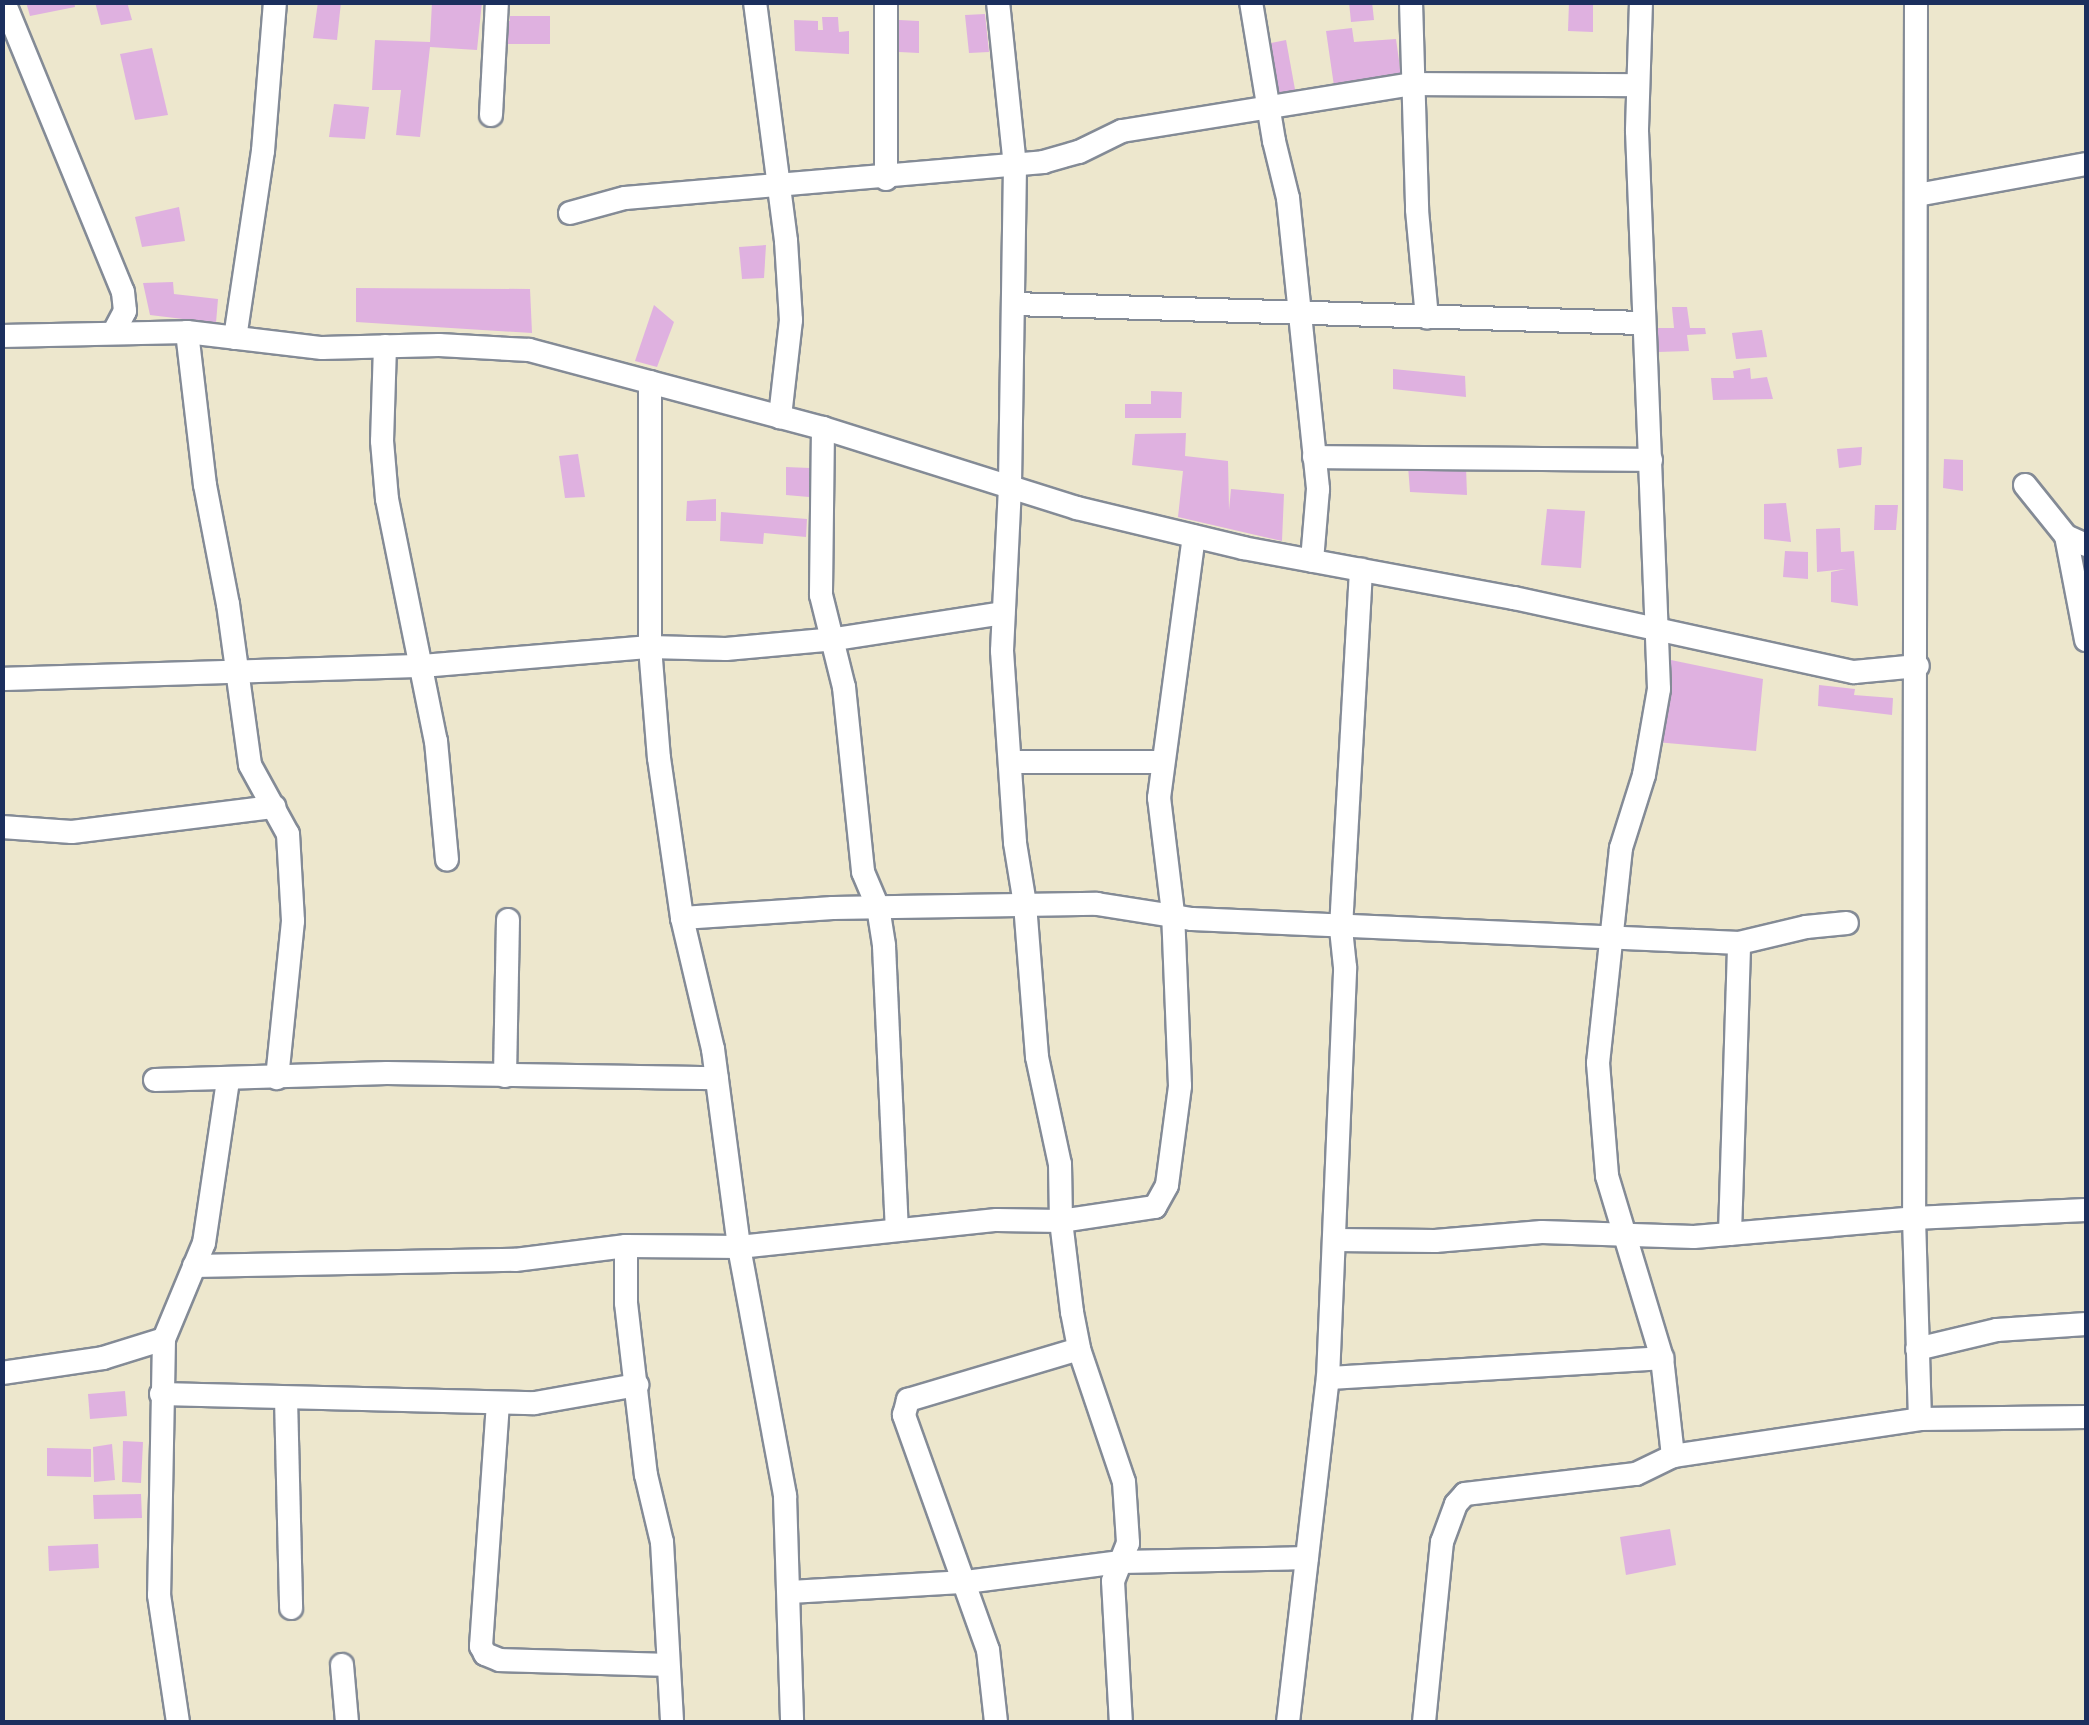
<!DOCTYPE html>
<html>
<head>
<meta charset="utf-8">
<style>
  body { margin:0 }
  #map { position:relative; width:2089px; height:1725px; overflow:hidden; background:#ede7cd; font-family:Dekko,sans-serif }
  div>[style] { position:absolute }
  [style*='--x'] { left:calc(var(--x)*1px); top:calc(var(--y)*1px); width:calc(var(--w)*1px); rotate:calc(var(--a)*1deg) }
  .building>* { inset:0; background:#dfb1e0 }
  .roads { filter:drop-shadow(2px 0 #848b96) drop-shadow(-2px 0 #848b96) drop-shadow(0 2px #848b96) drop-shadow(0 -2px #848b96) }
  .minor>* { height:22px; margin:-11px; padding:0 11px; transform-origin:11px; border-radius:11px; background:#fff }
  span { translate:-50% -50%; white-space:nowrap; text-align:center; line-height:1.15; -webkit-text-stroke:10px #f6f6f2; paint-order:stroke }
  .frame { position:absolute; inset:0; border:5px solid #1b2f5e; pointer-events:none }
</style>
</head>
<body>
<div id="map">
  <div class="building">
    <div style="clip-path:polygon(26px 2px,74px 2px,75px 7px,30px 16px)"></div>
    <div style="clip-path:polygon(95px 2px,127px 2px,132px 20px,101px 25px)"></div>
    <div style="clip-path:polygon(318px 2px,341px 2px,337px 40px,313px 38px)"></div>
    <div style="clip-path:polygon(432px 2px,482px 2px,477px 50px,430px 47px,420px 137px,396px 135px,401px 90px,372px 90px,375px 40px,430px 42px)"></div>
    <div style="clip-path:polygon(1349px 2px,1372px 2px,1374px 20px,1351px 22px)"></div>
    <div style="clip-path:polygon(1569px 2px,1593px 2px,1593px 32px,1568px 31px)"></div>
    <div style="clip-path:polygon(985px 14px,989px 52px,969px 53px,965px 15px)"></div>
    <div style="clip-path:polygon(510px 16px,550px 16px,550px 44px,501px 44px,501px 20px,510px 21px)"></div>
    <div style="clip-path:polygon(822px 17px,838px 17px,839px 32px,849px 31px,849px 54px,795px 51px,794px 20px,818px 21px,818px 30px,823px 30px)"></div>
    <div style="clip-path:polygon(899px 20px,919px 21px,919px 53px,899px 52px)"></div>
    <div style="clip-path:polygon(1352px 28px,1354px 42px,1396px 39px,1401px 75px,1334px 86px,1326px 31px)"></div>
    <div style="clip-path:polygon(1286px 40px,1296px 95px,1279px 98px,1271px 43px)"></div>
    <div style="clip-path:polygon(152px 48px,168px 115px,135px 120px,120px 54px)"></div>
    <div style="clip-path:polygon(334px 104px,369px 107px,365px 139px,329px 137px)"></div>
    <div style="clip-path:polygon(179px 207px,185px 241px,142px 247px,135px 217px)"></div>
    <div style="clip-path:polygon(766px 245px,764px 278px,742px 279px,739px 247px)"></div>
    <div style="clip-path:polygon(173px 282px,174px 294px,218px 299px,216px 323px,150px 315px,143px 283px)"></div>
    <div style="clip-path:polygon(356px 288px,530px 289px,532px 333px,356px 322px)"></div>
    <div style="clip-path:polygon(654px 305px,674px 322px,657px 367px,635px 361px)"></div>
    <div style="clip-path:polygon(1672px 307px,1687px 307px,1690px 328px,1705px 328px,1706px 334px,1687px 335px,1689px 351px,1658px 352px,1658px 328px,1674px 328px)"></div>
    <div style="clip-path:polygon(1762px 330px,1767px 357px,1736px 359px,1732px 333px)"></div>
    <div style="clip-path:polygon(1750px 368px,1751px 379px,1767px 377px,1773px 399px,1713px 400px,1711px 378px,1734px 378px,1733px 371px)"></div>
    <div style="clip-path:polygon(1393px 369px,1465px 376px,1466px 397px,1393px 389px)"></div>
    <div style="clip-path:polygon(1151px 391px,1182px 392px,1181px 418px,1125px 418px,1125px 404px,1151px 404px)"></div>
    <div style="clip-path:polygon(1186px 433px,1185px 456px,1228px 461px,1229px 510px,1231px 489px,1284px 494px,1282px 541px,1178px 517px,1183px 471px,1132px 465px,1135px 434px)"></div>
    <div style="clip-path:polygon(1862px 447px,1861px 465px,1839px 468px,1837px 449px)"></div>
    <div style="clip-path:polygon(578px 454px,585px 497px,565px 498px,559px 456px)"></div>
    <div style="clip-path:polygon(1944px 459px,1963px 460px,1963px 491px,1943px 488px)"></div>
    <div style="clip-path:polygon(1408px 466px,1466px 467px,1467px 495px,1410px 492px)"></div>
    <div style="clip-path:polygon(786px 467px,810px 468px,809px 497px,786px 495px)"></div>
    <div style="clip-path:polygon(716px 499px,716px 521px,686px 521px,687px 501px)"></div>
    <div style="clip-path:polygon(1786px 503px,1791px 542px,1764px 539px,1764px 504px)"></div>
    <div style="clip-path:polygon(1875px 505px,1898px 505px,1896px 530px,1874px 530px)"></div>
    <div style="clip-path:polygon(1547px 509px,1585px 511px,1581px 568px,1541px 565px)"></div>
    <div style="clip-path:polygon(721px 512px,807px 519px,806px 537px,764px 533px,763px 544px,720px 541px)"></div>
    <div style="clip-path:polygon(1840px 528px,1841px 552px,1854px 551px,1858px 606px,1831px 602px,1831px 572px,1846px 569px,1817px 572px,1816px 529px)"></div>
    <div style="clip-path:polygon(1785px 551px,1808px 552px,1808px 579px,1783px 577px)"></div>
    <div style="clip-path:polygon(1666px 659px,1763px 679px,1756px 751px,1656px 742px)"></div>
    <div style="clip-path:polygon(1819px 685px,1855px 689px,1854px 695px,1893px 698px,1892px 715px,1818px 706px)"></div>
    <div style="clip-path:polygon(125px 1391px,127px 1416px,90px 1419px,88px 1394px)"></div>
    <div style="clip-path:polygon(123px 1441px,143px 1442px,141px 1483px,122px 1482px)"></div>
    <div style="clip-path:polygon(112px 1444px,115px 1480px,94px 1482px,93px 1447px)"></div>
    <div style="clip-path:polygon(47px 1448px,91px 1449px,91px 1477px,47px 1476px)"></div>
    <div style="clip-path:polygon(141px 1494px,142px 1518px,94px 1519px,93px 1495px)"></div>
    <div style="clip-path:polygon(1670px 1529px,1676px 1565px,1626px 1575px,1620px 1537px)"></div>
    <div style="clip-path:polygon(98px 1544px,99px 1568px,49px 1571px,48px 1546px)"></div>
  </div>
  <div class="roads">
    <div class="minor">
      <div style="--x:4;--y:2;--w:313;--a:67.7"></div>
      <div style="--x:123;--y:292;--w:19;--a:84"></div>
      <div style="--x:125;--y:311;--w:24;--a:118"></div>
      <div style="--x:755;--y:2;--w:241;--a:82.6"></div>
      <div style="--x:786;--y:241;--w:79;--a:86.4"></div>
      <div style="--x:791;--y:320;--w:98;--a:96.5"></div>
      <div style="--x:998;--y:2;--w:165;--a:84.1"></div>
      <div style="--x:1015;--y:166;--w:321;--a:90.9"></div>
      <div style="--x:1010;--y:487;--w:164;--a:92.8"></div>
      <div style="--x:1002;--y:651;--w:192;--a:86.1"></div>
      <div style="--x:1015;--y:843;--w:62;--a:80.7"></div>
      <div style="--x:1025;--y:904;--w:153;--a:85.5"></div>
      <div style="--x:1037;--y:1057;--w:109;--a:77.9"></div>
      <div style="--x:1060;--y:1164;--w:57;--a:89"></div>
      <div style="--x:1061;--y:1221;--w:92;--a:83.1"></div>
      <div style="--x:1072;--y:1312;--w:38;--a:79"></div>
      <div style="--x:1079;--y:1349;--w:140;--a:71.3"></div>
      <div style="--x:1124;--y:1482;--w:61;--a:86.2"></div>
      <div style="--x:1128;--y:1543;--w:41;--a:111.5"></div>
      <div style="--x:1113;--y:1581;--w:141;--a:86.8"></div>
      <div style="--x:1251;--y:2;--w:141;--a:80.6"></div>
      <div style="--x:1274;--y:141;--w:59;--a:76.2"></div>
      <div style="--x:1288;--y:198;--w:293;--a:84.1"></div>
      <div style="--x:1318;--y:489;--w:72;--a:94.8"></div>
      <div style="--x:1411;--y:2;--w:208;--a:88.3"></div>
      <div style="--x:1417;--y:210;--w:108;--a:84.7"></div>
      <div style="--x:1641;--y:2;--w:129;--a:91.8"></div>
      <div style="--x:1637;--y:131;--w:558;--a:87.74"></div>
      <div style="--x:1659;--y:689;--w:87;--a:99.9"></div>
      <div style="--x:1644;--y:775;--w:77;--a:107.5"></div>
      <div style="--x:1621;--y:848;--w:216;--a:96.1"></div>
      <div style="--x:1598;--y:1063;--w:113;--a:85.4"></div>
      <div style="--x:1607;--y:1176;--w:190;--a:73.2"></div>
      <div style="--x:1662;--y:1358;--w:99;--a:83.6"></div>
      <div style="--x:1916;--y:2;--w:1216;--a:90.09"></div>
      <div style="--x:1914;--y:1218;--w:201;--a:88.3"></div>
      <div style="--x:491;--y:115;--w:113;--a:-87"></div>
      <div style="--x:886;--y:179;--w:177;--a:-90"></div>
      <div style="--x:1917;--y:195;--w:172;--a:-10.4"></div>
      <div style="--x:570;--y:213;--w:57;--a:-15.3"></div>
      <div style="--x:625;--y:198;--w:420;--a:-4.9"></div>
      <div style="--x:1043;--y:162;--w:37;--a:-16"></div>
      <div style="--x:1079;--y:152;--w:48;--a:-26"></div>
      <div style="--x:1122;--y:131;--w:295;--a:-9.2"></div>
      <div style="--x:1413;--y:84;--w:225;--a:0.3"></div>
      <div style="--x:1013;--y:304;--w:630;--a:1.73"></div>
      <div style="--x:187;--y:332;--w:154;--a:83.3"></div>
      <div style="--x:205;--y:485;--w:121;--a:79.1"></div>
      <div style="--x:228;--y:604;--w:162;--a:82.2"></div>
      <div style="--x:250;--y:765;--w:79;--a:61.2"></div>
      <div style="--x:288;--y:834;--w:87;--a:86.7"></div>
      <div style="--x:293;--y:921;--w:158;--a:95.8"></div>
      <div style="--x:2;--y:336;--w:185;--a:-1.2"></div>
      <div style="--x:187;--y:332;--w:136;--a:6.8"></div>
      <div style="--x:322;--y:348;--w:117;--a:-1.5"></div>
      <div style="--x:439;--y:345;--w:90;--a:3.2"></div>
      <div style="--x:529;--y:350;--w:304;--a:14.9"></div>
      <div style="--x:823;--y:428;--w:266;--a:17.5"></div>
      <div style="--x:1077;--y:508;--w:171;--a:13.5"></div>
      <div style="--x:1243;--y:548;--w:276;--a:10.5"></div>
      <div style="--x:1514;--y:598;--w:348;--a:12.3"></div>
      <div style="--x:1854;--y:672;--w:64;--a:-5.4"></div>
      <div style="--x:235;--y:338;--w:189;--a:-81.5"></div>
      <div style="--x:263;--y:151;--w:149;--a:-85.4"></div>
      <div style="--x:385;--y:346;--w:95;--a:91.8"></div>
      <div style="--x:382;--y:441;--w:58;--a:85.1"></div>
      <div style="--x:387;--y:499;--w:247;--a:78.6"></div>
      <div style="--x:436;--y:741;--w:119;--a:84.7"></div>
      <div style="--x:650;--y:382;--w:265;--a:90"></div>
      <div style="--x:650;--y:647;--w:111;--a:85.4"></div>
      <div style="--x:659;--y:758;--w:162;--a:81.8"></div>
      <div style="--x:682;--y:918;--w:135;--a:76.7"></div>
      <div style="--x:713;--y:1049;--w:200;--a:82.5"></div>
      <div style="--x:739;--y:1247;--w:253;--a:79.5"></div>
      <div style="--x:785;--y:1496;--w:226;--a:88.2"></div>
      <div style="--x:823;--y:428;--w:167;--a:90.7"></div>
      <div style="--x:821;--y:595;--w:95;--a:76"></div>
      <div style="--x:844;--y:687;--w:186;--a:84.1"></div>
      <div style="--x:863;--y:872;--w:38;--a:67"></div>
      <div style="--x:878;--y:907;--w:39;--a:81"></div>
      <div style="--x:884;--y:946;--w:283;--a:87.4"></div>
      <div style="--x:1314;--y:457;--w:337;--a:0.5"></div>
      <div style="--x:2025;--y:485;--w:65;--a:51.2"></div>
      <div style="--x:2066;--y:536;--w:22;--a:24"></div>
      <div style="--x:2066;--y:536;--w:106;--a:79.1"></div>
      <div style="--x:2;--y:679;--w:420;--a:-1.8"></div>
      <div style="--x:422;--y:666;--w:229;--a:-4.8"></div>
      <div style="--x:650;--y:647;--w:76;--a:1.5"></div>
      <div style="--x:726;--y:649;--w:110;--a:-5.2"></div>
      <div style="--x:836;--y:639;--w:169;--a:-8.8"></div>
      <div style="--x:1012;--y:762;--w:150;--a:0"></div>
      <div style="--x:2;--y:827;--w:70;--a:4.1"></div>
      <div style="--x:72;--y:832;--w:204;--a:-7.1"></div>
      <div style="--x:682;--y:918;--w:151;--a:-3.8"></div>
      <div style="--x:833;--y:908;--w:264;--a:-0.9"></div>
      <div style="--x:1097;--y:904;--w:96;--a:9"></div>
      <div style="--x:1192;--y:919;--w:548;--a:2.51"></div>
      <div style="--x:1739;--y:943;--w:69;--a:-13.4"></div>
      <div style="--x:1806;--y:927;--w:41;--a:-5.6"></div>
      <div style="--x:505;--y:1076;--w:156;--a:-88.9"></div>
      <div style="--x:155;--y:1080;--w:232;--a:-1.7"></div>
      <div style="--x:387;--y:1073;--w:330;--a:0.9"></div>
      <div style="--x:1730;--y:1234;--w:291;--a:-88.2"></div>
      <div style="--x:1335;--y:1240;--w:100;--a:0.6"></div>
      <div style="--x:1435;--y:1241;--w:107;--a:-4.8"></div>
      <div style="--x:1542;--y:1232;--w:152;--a:1.9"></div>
      <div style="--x:1694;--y:1237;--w:221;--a:-4.9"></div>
      <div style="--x:1914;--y:1218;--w:172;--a:-2.7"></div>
      <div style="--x:626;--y:1246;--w:57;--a:90"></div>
      <div style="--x:626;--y:1303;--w:173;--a:83.4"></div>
      <div style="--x:646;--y:1475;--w:69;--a:76.6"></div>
      <div style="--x:662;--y:1542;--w:180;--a:86.8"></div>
      <div style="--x:194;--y:1266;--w:321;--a:-1.1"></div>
      <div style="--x:515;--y:1260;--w:112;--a:-7.2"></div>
      <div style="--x:626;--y:1246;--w:113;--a:0.5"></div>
      <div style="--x:739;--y:1247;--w:259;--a:-6"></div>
      <div style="--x:997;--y:1220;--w:64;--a:0.9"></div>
      <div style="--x:1061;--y:1221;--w:95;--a:-8.5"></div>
      <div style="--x:1155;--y:1207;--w:25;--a:-61"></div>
      <div style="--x:1167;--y:1185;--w:100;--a:-82.5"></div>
      <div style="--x:1180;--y:1086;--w:173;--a:-92.3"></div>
      <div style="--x:1173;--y:913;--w:116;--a:-96.9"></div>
      <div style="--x:1159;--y:798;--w:264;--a:-82.4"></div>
      <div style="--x:164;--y:1339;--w:256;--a:91.1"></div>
      <div style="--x:159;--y:1595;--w:128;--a:81.5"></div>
      <div style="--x:1917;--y:1349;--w:82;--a:-13.4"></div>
      <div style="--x:1997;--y:1330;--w:89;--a:-3.9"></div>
      <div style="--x:2;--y:1373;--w:102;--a:-8.4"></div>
      <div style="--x:103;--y:1358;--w:64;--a:-17.3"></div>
      <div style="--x:164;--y:1339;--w:104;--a:-67.4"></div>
      <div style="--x:204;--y:1243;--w:165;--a:-81.6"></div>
      <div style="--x:1328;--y:1378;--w:335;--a:-3.4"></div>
      <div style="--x:161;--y:1394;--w:374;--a:1.4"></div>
      <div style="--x:535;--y:1403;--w:104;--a:-10"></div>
      <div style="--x:286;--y:1398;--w:210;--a:88.6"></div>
      <div style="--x:498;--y:1403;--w:244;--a:94"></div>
      <div style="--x:481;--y:1646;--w:9;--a:63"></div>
      <div style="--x:485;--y:1654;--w:16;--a:22"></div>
      <div style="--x:500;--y:1660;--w:168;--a:1.7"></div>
      <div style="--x:790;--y:1592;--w:176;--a:-3.3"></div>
      <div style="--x:966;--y:1582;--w:156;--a:-7.4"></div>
      <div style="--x:1121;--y:1562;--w:186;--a:-1.2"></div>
      <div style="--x:342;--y:1665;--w:57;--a:85"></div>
      <div style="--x:996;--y:1722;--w:72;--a:-96.3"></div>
      <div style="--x:988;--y:1650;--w:250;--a:-109.7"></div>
      <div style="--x:904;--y:1415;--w:16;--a:-75"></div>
      <div style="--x:908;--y:1400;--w:178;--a:-16.6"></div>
      <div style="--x:1288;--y:1722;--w:346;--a:-83.4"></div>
      <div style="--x:1328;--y:1378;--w:411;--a:-87.6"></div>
      <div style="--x:1345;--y:967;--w:39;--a:-96"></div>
      <div style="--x:1341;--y:928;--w:359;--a:-86.8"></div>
      <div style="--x:1424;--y:1722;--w:181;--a:-84.3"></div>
      <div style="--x:1442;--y:1542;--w:40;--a:-69.8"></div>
      <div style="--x:1456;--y:1504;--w:13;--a:-48"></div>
      <div style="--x:1465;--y:1494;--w:172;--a:-6.7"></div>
      <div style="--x:1636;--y:1474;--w:41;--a:-25.9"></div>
      <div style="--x:1673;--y:1456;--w:250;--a:-8.5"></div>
      <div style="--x:1920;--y:1419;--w:166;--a:-0.7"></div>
    </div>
  </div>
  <div class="frame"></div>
</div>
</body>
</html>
